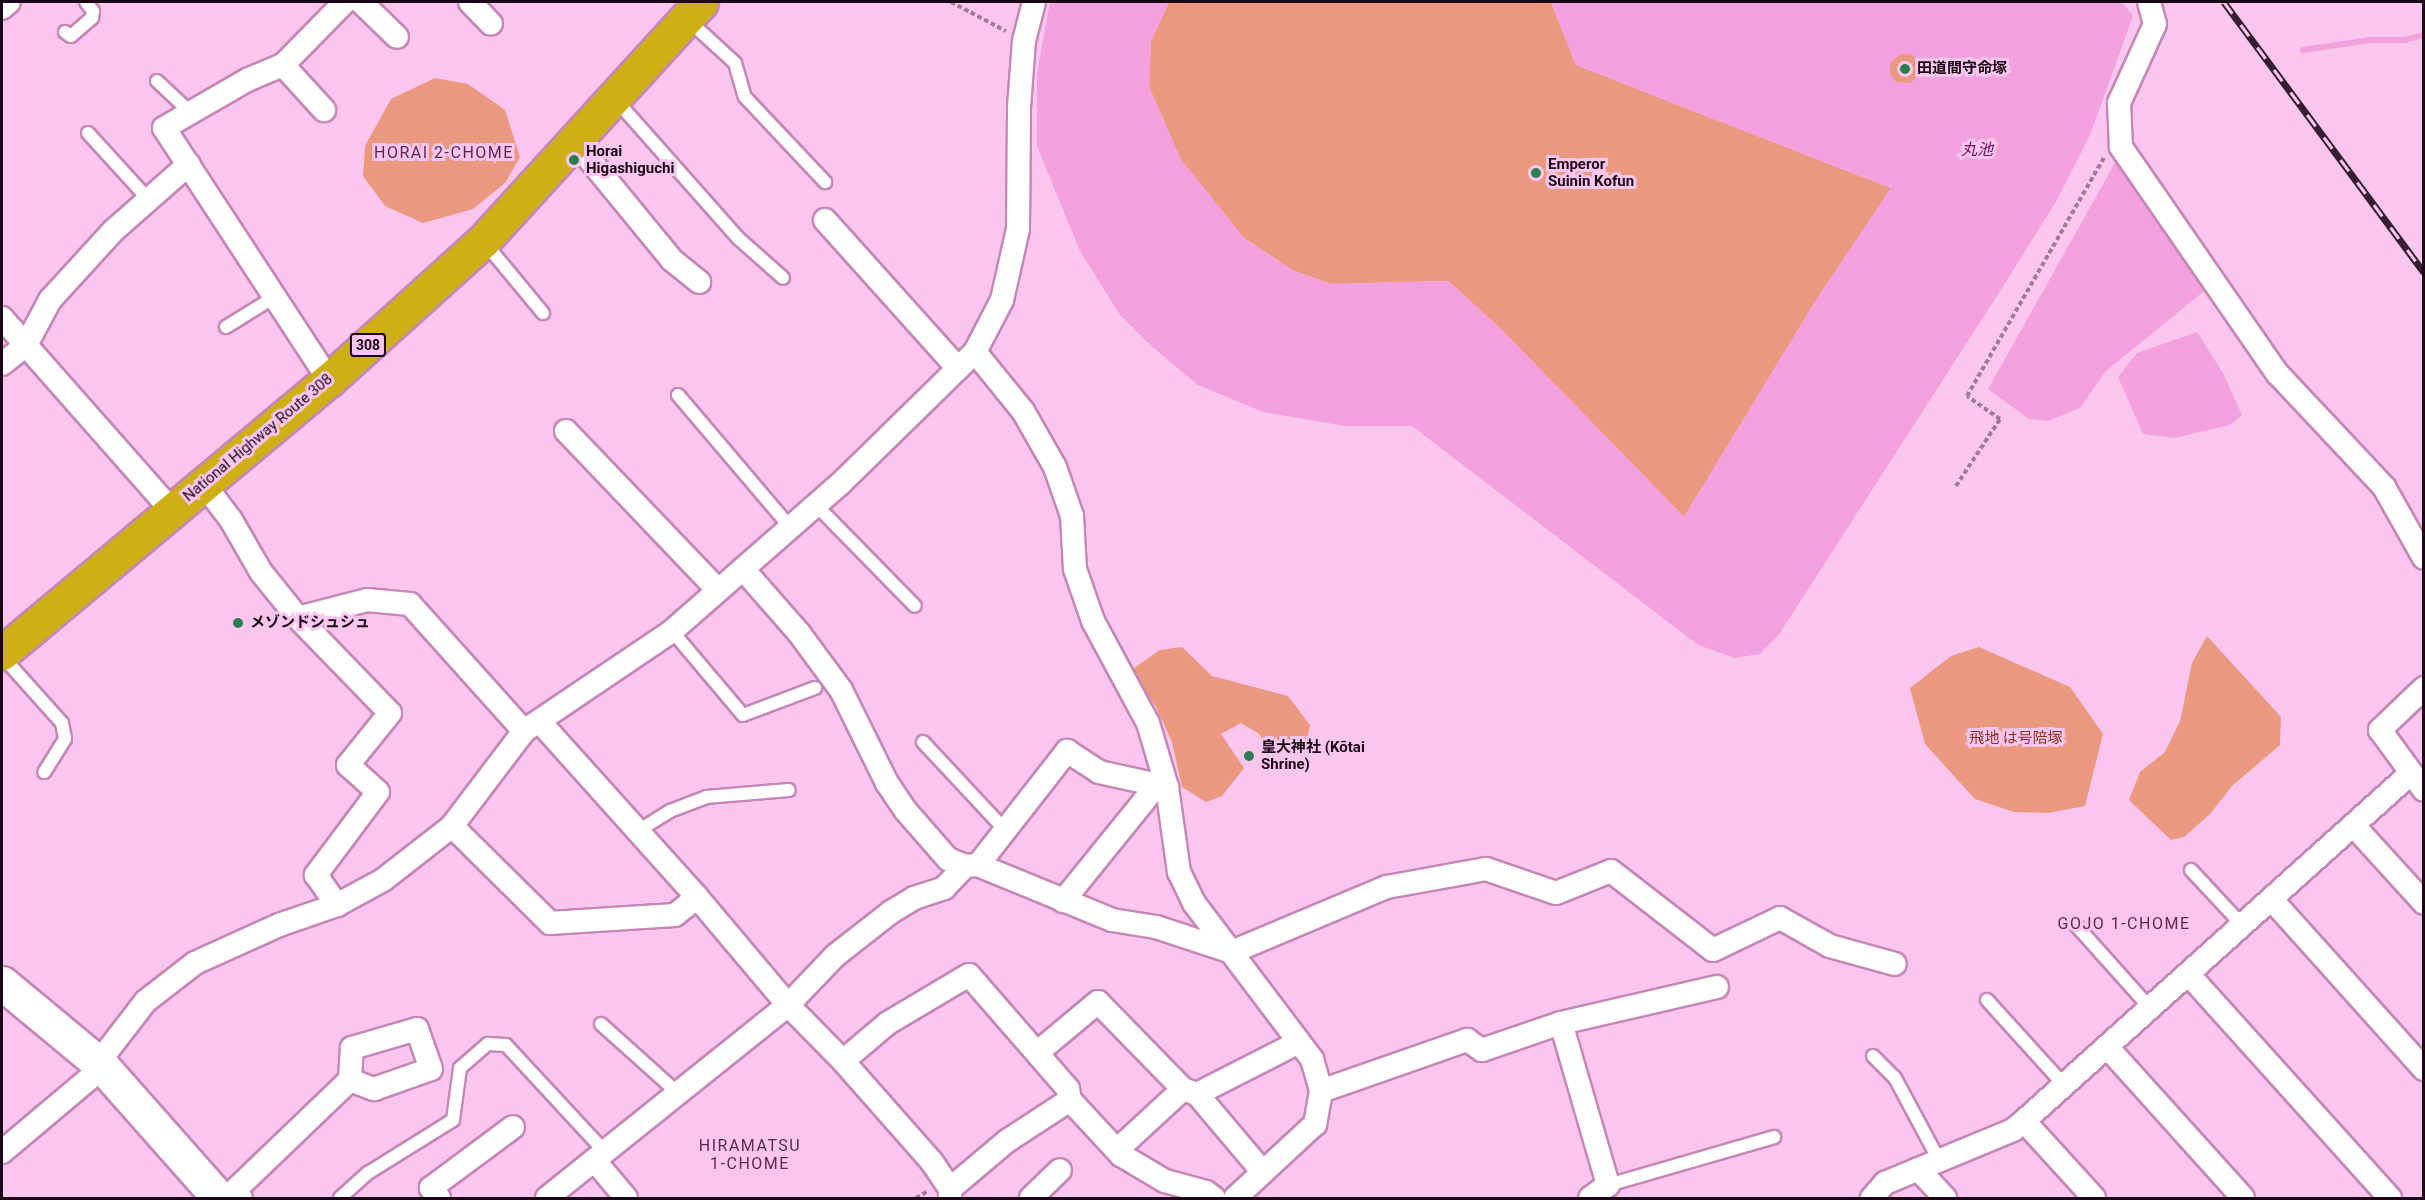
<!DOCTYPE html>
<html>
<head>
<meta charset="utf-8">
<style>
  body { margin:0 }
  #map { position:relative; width:2425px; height:1200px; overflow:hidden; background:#fbc6ed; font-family:Roboto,"Noto Sans JP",sans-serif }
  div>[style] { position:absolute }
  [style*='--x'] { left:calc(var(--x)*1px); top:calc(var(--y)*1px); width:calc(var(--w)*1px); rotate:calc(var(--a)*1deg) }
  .green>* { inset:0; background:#eb9881 }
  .round { border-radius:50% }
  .water>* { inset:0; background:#f3a0df }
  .stream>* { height:6px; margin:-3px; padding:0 3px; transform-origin:3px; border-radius:3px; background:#f3a0df }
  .path>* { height:4px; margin-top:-2px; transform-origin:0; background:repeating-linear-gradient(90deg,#a17997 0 4.5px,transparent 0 7.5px) }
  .roads { filter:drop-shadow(2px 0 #c587b6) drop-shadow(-2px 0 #c587b6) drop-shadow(0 2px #c587b6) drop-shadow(0 -2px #c587b6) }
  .lane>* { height:12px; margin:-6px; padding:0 6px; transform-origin:6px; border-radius:6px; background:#fff }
  .street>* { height:22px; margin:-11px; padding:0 11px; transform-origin:11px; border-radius:11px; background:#fff }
  .secondary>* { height:33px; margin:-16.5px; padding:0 16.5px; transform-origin:16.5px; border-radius:16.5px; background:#fff }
  .highway>* { height:33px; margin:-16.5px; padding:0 16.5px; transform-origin:16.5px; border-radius:16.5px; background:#ceaf16 }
  .rail>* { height:7px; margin-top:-3.5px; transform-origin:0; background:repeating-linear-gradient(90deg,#fbc6ed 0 14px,#361d31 0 28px); box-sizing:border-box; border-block:2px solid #361d31 }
  .dots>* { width:16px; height:16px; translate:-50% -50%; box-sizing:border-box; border:3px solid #fbc6ed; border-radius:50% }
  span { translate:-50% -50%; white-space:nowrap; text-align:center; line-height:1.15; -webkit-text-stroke:6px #fbc6ed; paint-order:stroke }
  .shield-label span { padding:2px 4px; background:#fbc6ed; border:2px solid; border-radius:4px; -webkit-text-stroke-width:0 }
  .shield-label { font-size:14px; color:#1b0617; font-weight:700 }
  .poi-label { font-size:15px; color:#1b0617; font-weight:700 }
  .left { translate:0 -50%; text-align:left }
  .street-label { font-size:15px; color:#1b0617 }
  .park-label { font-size:15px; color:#8a331c }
  .water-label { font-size:16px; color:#700e61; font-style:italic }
  .neighbourhood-label { font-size:16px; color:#5d2852; letter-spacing:1.5px }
  .frame { position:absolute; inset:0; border:3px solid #1b0617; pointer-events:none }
</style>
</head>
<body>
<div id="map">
  <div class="green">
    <div style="clip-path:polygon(1169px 2px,1551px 2px,1576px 65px,1891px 188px,1818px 297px,1684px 517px,1500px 328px,1448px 281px,1331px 284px,1292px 270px,1244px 238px,1181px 160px,1149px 87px,1151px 41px)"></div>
    <div class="round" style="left:1889px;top:53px;width:32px;height:32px"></div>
    <div style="clip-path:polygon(435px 78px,468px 84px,505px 110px,520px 157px,505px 183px,473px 209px,423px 223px,385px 206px,363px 176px,365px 146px,391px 99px)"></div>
    <div style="clip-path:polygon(2207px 636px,2281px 717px,2280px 745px,2232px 786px,2210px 814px,2184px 837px,2171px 840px,2129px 800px,2140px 772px,2165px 752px,2180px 721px,2192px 663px)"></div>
    <div style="clip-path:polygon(1182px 647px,1212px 676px,1288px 696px,1310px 725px,1305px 750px,1282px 753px,1269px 750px,1258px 733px,1241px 723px,1221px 734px,1244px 768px,1222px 796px,1206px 802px,1182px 787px,1172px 742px,1156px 707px,1131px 670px,1160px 650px)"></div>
    <div style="clip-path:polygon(1979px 647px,2070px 687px,2103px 734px,2085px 806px,2048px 813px,2014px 812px,1975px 799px,1925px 744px,1910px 688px,1951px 656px)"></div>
  </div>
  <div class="water">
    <div style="clip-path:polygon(evenodd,1050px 2px,1169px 2px,1151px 41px,1149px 87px,1181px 160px,1244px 238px,1292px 270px,1331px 284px,1448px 281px,1500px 328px,1684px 517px,1818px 297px,1891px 188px,1576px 65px,1551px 2px,2122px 2px,2133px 16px,2090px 135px,2057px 200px,2004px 285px,1780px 633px,1760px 654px,1735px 658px,1698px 645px,1412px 426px,1345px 426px,1263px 412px,1198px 385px,1150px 345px,1120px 315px,1080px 251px,1037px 146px,1037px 73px,1050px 2px,1901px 54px,1911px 54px,1919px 61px,1920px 72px,1911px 83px,1896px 82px,1890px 74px,1890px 63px,1901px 54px)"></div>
    <div style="clip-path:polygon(2116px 161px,2208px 288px,2106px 371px,2080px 408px,2048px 421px,2029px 419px,1988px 389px)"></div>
    <div style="clip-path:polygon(2197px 332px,2223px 373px,2242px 415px,2230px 425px,2174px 438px,2143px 434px,2118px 377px,2137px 353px)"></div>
  </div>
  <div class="stream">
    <div style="--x:2303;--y:50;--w:68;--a:-8.5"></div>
    <div style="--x:2370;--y:40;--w:35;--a:0"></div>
    <div style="--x:2405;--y:40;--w:20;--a:-15"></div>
  </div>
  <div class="path">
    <div style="--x:951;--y:2;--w:62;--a:27.8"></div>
    <div style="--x:1956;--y:486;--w:80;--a:-56.7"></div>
    <div style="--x:2000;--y:419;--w:40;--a:-145.1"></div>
    <div style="--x:1967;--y:396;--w:275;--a:-60.1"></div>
    <div style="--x:916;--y:1198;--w:14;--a:-30"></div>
  </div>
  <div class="roads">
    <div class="lane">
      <div style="--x:687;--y:19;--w:65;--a:42.5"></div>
      <div style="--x:735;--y:63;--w:35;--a:74"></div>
      <div style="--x:745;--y:97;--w:117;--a:46.7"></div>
      <div style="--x:65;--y:32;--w:7;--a:34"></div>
      <div style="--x:71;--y:36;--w:28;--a:-41"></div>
      <div style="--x:92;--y:18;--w:7;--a:-82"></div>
      <div style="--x:93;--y:11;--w:11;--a:-128"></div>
      <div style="--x:157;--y:81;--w:44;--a:43.2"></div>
      <div style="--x:615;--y:99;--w:186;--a:48.5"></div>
      <div style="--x:738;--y:238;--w:60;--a:41.6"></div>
      <div style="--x:88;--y:133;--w:89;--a:47.7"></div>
      <div style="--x:485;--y:243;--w:91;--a:50.4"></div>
      <div style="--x:226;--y:327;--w:59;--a:-31.8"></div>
      <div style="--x:678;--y:395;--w:173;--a:49.7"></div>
      <div style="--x:816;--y:505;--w:141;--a:45.6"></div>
      <div style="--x:672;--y:631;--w:110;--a:49.8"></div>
      <div style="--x:743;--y:715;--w:77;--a:-20.6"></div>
      <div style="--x:2;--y:656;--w:90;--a:48.2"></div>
      <div style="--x:62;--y:723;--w:16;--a:79"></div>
      <div style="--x:65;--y:739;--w:39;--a:122"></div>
      <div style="--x:923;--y:742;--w:120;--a:47"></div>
      <div style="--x:638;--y:831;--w:38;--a:-32"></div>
      <div style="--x:670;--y:811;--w:39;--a:-21"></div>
      <div style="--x:706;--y:797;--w:83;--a:-4.8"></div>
      <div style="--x:2191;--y:870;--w:78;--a:47.1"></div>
      <div style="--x:2075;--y:924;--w:115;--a:48.2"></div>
      <div style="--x:1987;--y:1000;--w:115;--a:47.8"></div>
      <div style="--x:601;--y:1024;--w:105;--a:41.9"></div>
      <div style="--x:1873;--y:1056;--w:31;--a:45"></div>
      <div style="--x:1895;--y:1078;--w:93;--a:61.8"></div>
      <div style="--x:1608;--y:1185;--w:173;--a:-16.1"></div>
      <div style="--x:340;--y:1198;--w:38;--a:-42"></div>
      <div style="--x:368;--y:1173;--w:100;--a:-31.9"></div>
      <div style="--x:453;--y:1120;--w:52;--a:-82.3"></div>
      <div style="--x:460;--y:1068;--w:37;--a:-41"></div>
      <div style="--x:488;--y:1044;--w:18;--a:3"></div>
      <div style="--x:506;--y:1045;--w:147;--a:47.2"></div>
    </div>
    <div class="street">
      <div style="--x:361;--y:2;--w:50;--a:44.2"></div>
      <div style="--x:470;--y:2;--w:30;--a:46"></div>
      <div style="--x:2149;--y:2;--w:23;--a:75"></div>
      <div style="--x:2155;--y:24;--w:87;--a:114.5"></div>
      <div style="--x:2119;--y:103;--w:44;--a:87.4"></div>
      <div style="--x:2121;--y:147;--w:275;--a:55.4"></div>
      <div style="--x:2277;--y:373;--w:156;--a:46.8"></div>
      <div style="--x:2384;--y:487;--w:81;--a:60.6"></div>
      <div style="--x:2;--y:8;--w:9;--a:-41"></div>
      <div style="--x:283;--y:65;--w:61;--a:47.7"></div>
      <div style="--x:576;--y:143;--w:151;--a:50.6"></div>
      <div style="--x:672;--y:260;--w:35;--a:39"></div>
      <div style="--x:825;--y:220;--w:199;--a:48.1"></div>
      <div style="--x:2;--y:318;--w:256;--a:48.6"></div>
      <div style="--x:975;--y:352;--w:76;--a:50.9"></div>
      <div style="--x:1023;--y:411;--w:64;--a:60.3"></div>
      <div style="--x:1055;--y:467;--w:52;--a:70.9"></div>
      <div style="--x:1072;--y:516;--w:53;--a:86.8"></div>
      <div style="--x:1075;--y:569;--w:55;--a:70.9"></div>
      <div style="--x:1093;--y:621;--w:116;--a:61.7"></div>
      <div style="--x:1148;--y:723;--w:67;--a:73.5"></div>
      <div style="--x:1167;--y:787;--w:86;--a:82"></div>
      <div style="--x:1179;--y:872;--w:34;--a:64"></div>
      <div style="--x:1194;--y:903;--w:196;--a:52.9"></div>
      <div style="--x:1312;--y:1059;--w:33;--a:74"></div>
      <div style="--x:1321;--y:1091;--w:34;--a:100"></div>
      <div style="--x:1315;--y:1124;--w:109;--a:137.2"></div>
      <div style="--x:2;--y:364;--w:31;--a:-38"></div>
      <div style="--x:26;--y:345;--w:51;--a:-61.9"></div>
      <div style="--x:50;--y:300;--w:93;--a:-47.6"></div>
      <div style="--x:113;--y:231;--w:101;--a:-41.4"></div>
      <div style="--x:329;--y:380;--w:301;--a:-123.2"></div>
      <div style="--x:164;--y:128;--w:96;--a:-30"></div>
      <div style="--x:247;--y:80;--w:39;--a:-23"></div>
      <div style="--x:283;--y:65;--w:88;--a:-45.5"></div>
      <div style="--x:566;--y:431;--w:220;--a:46.3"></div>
      <div style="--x:203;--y:483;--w:46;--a:52.9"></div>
      <div style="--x:231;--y:520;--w:60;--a:60"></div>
      <div style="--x:261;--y:572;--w:59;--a:51.2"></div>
      <div style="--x:298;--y:618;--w:71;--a:-14.6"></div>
      <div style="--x:367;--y:600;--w:43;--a:5.3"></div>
      <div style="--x:410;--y:604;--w:171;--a:48.1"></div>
      <div style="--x:743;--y:569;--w:85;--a:48.8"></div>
      <div style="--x:799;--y:633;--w:71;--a:53.6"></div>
      <div style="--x:841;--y:690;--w:104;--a:63.7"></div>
      <div style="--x:887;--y:783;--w:34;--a:56"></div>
      <div style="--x:906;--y:811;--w:64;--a:48.8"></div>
      <div style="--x:948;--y:859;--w:18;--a:22"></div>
      <div style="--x:298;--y:618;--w:132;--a:45.9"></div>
      <div style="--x:390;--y:713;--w:67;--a:128.9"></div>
      <div style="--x:348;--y:765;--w:40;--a:42"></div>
      <div style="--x:378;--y:792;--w:104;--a:126.8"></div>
      <div style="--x:316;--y:875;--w:37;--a:55"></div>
      <div style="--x:2424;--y:688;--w:61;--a:136.3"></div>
      <div style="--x:2380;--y:730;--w:74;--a:53.7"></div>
      <div style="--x:540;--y:722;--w:235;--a:48.1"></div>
      <div style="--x:697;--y:897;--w:141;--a:49.9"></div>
      <div style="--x:788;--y:1005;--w:78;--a:45.5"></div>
      <div style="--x:843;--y:1061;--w:135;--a:48.6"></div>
      <div style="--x:932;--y:1162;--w:32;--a:56"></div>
      <div style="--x:950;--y:1189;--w:9;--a:90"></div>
      <div style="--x:452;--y:826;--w:138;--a:44.7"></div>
      <div style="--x:550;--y:923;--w:125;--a:-3.7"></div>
      <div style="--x:675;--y:915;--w:28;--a:-39"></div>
      <div style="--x:2354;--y:826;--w:104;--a:47.7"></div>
      <div style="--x:978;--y:865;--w:145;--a:22.3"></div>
      <div style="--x:1112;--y:920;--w:45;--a:9"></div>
      <div style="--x:1156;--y:927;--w:80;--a:18.2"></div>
      <div style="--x:1232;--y:952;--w:168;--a:-22.8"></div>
      <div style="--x:1387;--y:887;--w:101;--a:-10.3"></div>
      <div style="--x:1486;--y:869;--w:74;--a:18.9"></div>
      <div style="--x:1556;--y:893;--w:59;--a:-21.8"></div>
      <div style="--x:1611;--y:871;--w:129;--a:37.8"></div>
      <div style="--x:1713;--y:950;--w:74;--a:-25.5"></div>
      <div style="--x:1780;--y:918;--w:57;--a:29.2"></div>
      <div style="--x:1830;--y:946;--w:67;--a:15.5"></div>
      <div style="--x:1063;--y:901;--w:149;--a:-51"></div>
      <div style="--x:2273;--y:901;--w:226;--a:48.1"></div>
      <div style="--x:2190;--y:976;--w:299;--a:48"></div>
      <div style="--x:1561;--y:1023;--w:169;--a:73.8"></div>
      <div style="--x:1608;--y:1185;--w:22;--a:144"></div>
      <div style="--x:2109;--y:1049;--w:200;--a:48"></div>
      <div style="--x:1038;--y:1052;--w:78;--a:-39.8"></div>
      <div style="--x:1098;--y:1002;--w:122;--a:45.7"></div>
      <div style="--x:1183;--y:1089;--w:15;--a:20"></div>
      <div style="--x:1197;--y:1094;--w:102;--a:49.8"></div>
      <div style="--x:843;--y:1061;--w:59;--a:-40.2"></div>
      <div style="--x:888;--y:1023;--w:94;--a:-30.7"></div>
      <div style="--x:969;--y:975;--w:151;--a:49"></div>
      <div style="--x:1068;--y:1089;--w:11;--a:80"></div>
      <div style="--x:98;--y:1063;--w:78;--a:-52.3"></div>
      <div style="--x:146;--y:1001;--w:62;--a:-37.8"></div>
      <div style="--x:195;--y:963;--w:92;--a:-24.3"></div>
      <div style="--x:279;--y:925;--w:61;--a:-19"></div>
      <div style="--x:337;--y:905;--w:52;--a:-28.5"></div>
      <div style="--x:383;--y:880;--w:88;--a:-38"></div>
      <div style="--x:452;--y:826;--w:119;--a:-52.8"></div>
      <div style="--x:524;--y:731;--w:179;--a:-34"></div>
      <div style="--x:672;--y:631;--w:222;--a:-41.2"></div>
      <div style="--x:839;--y:485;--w:190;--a:-44.4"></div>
      <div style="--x:975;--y:352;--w:59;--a:-62.6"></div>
      <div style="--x:1002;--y:300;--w:73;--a:-77.3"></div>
      <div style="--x:1018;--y:229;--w:122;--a:-89.5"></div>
      <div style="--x:1019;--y:107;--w:66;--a:-85.7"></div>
      <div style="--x:1024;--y:41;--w:40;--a:-75.6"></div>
      <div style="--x:1321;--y:1091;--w:155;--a:-19.3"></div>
      <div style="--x:1467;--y:1040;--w:18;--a:34"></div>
      <div style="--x:1482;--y:1050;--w:83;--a:-18.9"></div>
      <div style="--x:1561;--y:1023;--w:160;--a:-13"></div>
      <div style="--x:1197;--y:1094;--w:114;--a:-27"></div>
      <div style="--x:2024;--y:1121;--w:104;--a:47.7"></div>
      <div style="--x:1117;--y:1150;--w:90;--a:-42.7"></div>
      <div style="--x:2;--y:1152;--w:132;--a:-40.1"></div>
      <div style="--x:595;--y:1161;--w:48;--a:50"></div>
      <div style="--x:1918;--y:1169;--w:40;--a:47"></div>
      <div style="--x:950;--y:1189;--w:75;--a:-40.1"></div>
      <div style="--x:1007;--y:1141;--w:75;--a:-33.1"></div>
      <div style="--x:1070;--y:1100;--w:75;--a:47.2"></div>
      <div style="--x:1121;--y:1155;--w:51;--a:30.6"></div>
      <div style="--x:1165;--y:1181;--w:42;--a:15"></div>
      <div style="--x:1206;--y:1192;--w:10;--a:37"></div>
      <div style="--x:241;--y:1198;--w:11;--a:-158"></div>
      <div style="--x:231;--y:1194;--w:165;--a:-43.8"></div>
      <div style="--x:350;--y:1080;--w:26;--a:21"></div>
      <div style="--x:374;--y:1089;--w:60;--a:-19.3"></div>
      <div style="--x:431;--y:1069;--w:42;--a:-109.3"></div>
      <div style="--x:417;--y:1029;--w:68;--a:163.7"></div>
      <div style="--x:352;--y:1048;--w:32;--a:94"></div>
      <div style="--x:439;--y:1198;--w:13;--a:-129"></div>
      <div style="--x:431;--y:1188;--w:102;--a:-36.6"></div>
      <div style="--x:547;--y:1198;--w:309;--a:-38.7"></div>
      <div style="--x:788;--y:1005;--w:69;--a:-46.2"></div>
      <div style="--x:836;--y:955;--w:70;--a:-38"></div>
      <div style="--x:891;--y:912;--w:27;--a:-31"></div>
      <div style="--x:914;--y:898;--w:32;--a:-18"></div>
      <div style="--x:944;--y:888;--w:30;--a:-46"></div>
      <div style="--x:965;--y:866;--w:13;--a:-4"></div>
      <div style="--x:978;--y:865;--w:145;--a:-52"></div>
      <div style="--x:1067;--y:751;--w:38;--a:33"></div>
      <div style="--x:1099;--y:772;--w:70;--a:12.4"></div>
      <div style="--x:1031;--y:1198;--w:40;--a:-44"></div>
      <div style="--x:1872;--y:1198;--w:20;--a:-49"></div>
      <div style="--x:1885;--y:1183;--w:139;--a:-22.5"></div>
      <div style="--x:2013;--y:1130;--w:14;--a:-39"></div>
      <div style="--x:2024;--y:1121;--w:519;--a:-41.95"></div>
    </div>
    <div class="secondary">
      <div style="--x:2;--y:983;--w:131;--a:39.7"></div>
      <div style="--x:103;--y:1067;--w:174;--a:48.5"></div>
    </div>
    <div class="highway">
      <div style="--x:2;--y:653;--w:426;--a:-39.9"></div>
      <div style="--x:329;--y:380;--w:207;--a:-42.1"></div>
      <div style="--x:483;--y:241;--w:323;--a:-47.6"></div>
    </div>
  </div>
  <div class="rail">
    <div style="--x:2224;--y:2;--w:336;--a:53.5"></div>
  </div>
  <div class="dots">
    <div style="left:1905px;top:69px;background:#2a7e50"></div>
    <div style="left:574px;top:160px;background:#2a7e50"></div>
    <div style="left:1536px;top:173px;background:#2a7e50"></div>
    <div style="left:238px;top:623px;background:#2a7e50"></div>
    <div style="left:1249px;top:756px;background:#2a7e50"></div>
  </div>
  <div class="shield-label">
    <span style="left:368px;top:345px">308</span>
  </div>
  <div class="poi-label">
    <span class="left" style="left:1917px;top:69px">田道間守命塚</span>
    <span class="left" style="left:586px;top:160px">Horai<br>Higashiguchi</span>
    <span class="left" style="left:1548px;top:173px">Emperor<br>Suinin Kofun</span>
    <span class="left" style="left:250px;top:623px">メゾンドシュシュ</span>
    <span class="left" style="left:1261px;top:756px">皇大神社 (Kōtai<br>Shrine)</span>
  </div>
  <div class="street-label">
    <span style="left:258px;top:438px;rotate:-40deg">National Highway Route 308</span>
  </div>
  <div class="park-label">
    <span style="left:2016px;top:739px">飛地 は号陪塚</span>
  </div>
  <div class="water-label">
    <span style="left:1977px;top:150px">丸池</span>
  </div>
  <div class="neighbourhood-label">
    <span style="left:444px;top:153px">HORAI 2-CHOME</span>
    <span style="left:2124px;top:924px">GOJO 1-CHOME</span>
    <span style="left:750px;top:1155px">HIRAMATSU<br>1-CHOME</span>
  </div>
  <div class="frame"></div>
</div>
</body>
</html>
